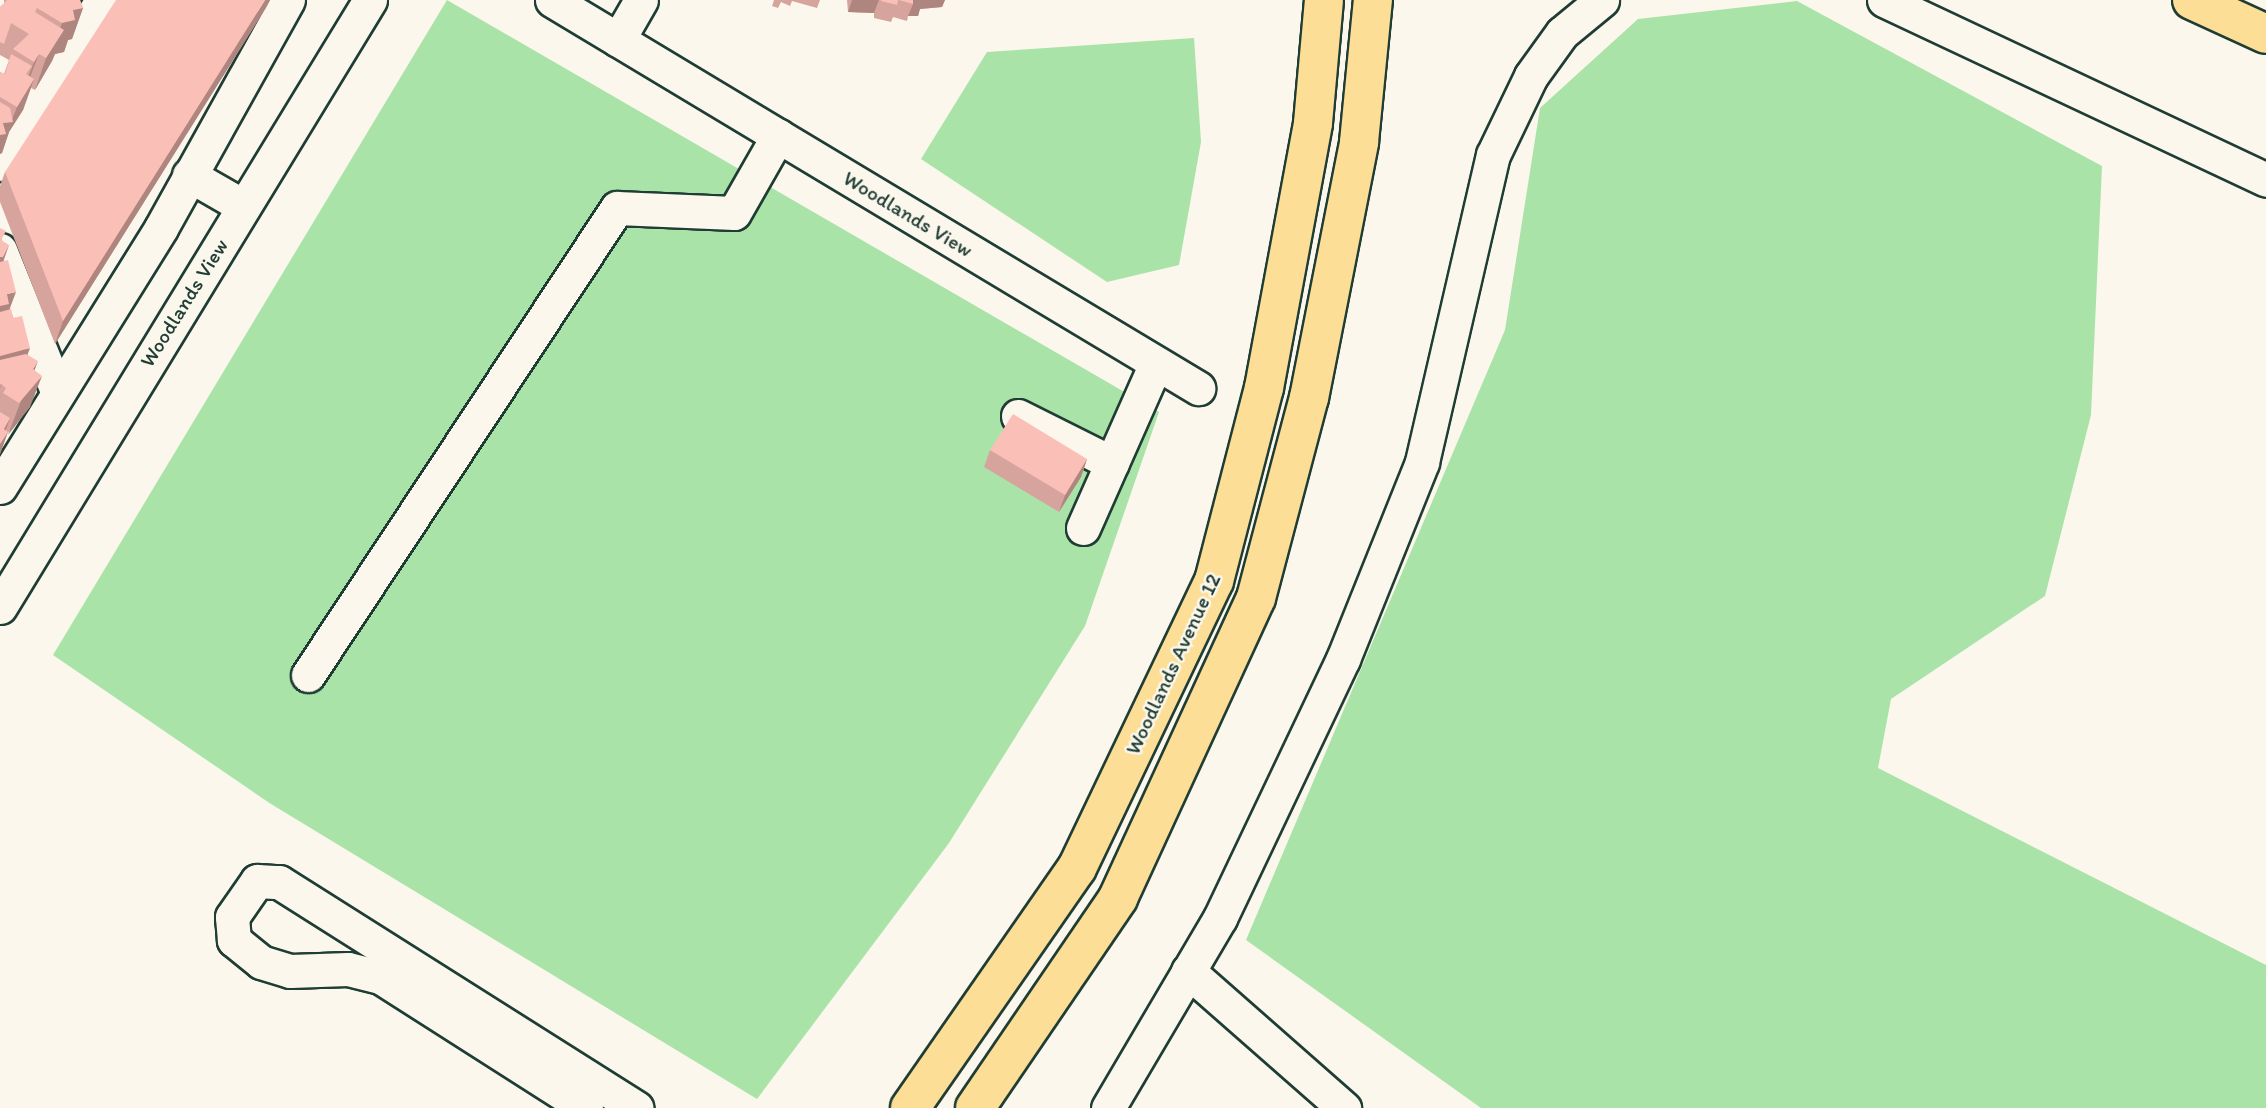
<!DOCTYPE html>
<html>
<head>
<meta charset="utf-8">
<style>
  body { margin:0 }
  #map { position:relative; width:2266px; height:1108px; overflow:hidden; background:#fbf7ec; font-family:Itim,sans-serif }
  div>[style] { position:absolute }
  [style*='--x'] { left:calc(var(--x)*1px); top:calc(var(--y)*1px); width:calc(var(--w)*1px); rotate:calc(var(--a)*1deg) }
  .green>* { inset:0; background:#aae3a8 }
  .roads { filter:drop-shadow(2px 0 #1f3d34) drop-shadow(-2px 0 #1f3d34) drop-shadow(0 2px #1f3d34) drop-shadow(0 -2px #1f3d34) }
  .minor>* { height:33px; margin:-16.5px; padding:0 16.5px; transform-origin:16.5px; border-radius:16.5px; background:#fbf7ec }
  .major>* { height:38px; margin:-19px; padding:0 19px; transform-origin:19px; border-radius:19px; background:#fdde96 }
  .wall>* { inset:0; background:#d7a49d }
  .shaded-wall>* { inset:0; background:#af867f }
  .building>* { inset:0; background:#fabfb6 }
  span { translate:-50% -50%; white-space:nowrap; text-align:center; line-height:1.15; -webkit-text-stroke:5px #fbf7ec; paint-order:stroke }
  .street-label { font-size:21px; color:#1f3d34 }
</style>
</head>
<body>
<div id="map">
  <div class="green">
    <div style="clip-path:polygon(447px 0,1159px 412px,1085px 626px,949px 843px,757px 1099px,271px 804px,53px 655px)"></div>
    <div style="clip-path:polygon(1797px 1px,2102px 166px,2091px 415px,2045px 596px,1891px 699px,1878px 768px,2266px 965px,2266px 1108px,1481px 1108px,1246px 940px,1505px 330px,1540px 108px,1638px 19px)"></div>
    <div style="clip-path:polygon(1194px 38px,1201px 142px,1179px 265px,1107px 282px,921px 159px,987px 52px)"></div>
  </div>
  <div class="roads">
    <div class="minor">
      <div style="--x:552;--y:0;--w:754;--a:30.99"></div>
      <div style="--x:1884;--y:0;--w:422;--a:25.2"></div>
      <div style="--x:618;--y:40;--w:46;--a:-60.1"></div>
      <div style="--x:0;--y:164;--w:193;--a:-58.1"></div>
      <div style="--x:189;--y:175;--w:62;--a:29.9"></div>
      <div style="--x:0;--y:250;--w:152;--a:68"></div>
      <div style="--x:1018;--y:416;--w:105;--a:26.6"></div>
      <div style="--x:0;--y:487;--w:305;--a:-58.1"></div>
      <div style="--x:161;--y:228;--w:261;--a:-60.9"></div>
      <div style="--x:1083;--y:528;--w:180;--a:-66.1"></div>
      <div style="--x:0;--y:607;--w:711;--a:-58.64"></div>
      <div style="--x:308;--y:675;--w:560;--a:-56.51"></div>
      <div style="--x:617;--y:208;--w:117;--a:2.4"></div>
      <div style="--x:734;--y:213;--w:89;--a:-60.3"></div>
      <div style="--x:1188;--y:971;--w:208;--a:41.3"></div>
      <div style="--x:586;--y:1108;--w:244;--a:-147.5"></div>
      <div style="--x:380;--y:977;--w:33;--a:-166"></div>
      <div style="--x:348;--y:969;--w:58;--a:178"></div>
      <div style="--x:290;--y:971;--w:30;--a:-163"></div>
      <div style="--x:261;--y:962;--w:35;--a:-141"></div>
      <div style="--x:234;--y:940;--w:23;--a:-95"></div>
      <div style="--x:232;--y:917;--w:44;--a:-55.2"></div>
      <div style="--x:257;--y:881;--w:22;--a:3"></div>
      <div style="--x:279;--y:882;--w:423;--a:32.3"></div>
      <div style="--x:1108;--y:1108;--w:221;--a:-59.5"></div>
      <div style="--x:1220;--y:918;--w:287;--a:-64.6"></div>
      <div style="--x:1343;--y:659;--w:212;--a:-68.1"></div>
      <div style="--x:1422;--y:462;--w:315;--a:-77"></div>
      <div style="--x:1493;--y:155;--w:88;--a:-64.3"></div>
      <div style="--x:1531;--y:76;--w:53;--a:-54.2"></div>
      <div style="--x:1562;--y:33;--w:52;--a:-39.5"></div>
    </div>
    <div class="major">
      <div style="--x:2192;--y:0;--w:81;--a:24.7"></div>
      <div style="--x:910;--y:1108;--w:292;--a:-55.2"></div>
      <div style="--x:1077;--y:868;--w:318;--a:-64.5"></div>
      <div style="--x:1214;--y:581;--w:199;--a:-75.5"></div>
      <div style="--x:1264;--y:388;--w:269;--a:-79.5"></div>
      <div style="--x:1313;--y:123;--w:123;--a:-84.9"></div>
      <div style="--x:975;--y:1108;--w:254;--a:-55.7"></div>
      <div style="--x:1118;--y:898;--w:330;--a:-65.3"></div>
      <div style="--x:1256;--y:598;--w:207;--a:-75.2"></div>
      <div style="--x:1309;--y:398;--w:261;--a:-78.9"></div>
      <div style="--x:1359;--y:142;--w:143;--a:-84.4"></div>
    </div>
  </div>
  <div class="wall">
    <div style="clip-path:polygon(4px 0,80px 0,83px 8px,72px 39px,68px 40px,64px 52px,55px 54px,52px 61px,35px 90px,31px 88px,23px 110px,9px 132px,2px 153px,0 154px,0 72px,4px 74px,9px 60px,0 55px,0 7px,4px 4px)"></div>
    <div style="clip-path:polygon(774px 0,820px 0,817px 8px,792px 1px,790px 6px,781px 2px,778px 8px,772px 6px)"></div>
    <div style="clip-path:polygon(847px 0,945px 0,942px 7px,920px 9px,918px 16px,908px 16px,907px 21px,893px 17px,891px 22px,874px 18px,874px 13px,848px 12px)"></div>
    <div style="clip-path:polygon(267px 6px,55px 344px,0 202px,0 186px,5px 172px)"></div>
    <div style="clip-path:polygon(0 228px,2px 241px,4px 261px,10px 309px,34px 370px,30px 407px,7px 434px,0 454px)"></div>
    <div style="clip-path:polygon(990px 450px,1087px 459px,1081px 477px,1059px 512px,984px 467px)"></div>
  </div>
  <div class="shaded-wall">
    <div style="clip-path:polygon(265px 0,270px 0,267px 6px,55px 344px,63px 321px)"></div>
    <div style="clip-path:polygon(852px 0,879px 0,874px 13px,848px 12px)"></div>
    <div style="clip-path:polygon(912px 0,945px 0,942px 7px,920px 9px,918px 16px,908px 16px,913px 4px)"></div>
    <div style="clip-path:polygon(83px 8px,72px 39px,68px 40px,64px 52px,55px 54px,52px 61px,35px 90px,46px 58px,54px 45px,62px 23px,73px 10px)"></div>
    <div style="clip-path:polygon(39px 54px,27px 85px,22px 93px,34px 62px)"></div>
    <div style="clip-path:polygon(34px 79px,23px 110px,9px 132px,2px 153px,0 154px,0 133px,3px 123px,11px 122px,17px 107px)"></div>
    <div style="clip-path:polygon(9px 245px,0 271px,0 257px)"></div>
    <div style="clip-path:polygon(16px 292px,4px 324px,0 329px,0 306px,7px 294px)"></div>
    <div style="clip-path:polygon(30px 348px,18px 380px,1px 385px,0 388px,0 356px)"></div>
    <div style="clip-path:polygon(38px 361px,26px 393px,42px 376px,30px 407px,8px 435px,33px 369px)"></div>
    <div style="clip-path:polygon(10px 418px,2px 441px,8px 432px,0 454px,0 439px,4px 429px)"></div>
    <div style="clip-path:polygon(1087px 459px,1081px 477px,1059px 512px,1065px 495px)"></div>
  </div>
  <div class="building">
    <div style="clip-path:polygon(7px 0,80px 0,83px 8px,73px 10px,75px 20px,62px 23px,37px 8px,35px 12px,64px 30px,46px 58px,39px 54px,34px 62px,13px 49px,29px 34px,11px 23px,4px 44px,0 42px,0 7px)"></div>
    <div style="clip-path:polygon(116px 0,265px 0,63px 321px,5px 172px)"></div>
    <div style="clip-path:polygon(881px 0,898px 0,897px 5px,881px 1px)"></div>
    <div style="clip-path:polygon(899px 0,913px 0,913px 4px)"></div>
    <div style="clip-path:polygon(11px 54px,32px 66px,26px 74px,34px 79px,17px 107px,0 97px,0 72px,5px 74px)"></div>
    <div style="clip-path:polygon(0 102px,10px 108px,13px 122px,3px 123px,6px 134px,0 135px)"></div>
    <div style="clip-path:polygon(0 228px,6px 231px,1px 240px,9px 245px,3px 257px,0 257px)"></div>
    <div style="clip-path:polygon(8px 260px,16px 292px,7px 294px,9px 304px,0 306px,0 262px)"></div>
    <div style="clip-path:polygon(11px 309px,13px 318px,22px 316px,30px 348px,0 356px,0 312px)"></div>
    <div style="clip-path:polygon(26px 354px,38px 361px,33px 369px,42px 376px,19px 403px,3px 393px,6px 388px,1px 384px,0 386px,0 360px)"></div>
    <div style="clip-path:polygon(0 412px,10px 418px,4px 429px,8px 432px,0 444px)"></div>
    <div style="clip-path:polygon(1013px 414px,1087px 459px,1065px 495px,990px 450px)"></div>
  </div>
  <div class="street-label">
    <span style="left:908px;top:214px;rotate:31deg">Woodlands View</span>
    <span style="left:184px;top:303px;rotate:-58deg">Woodlands View</span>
    <span style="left:1173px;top:664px;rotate:-65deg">Woodlands Avenue 12</span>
  </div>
</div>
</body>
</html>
